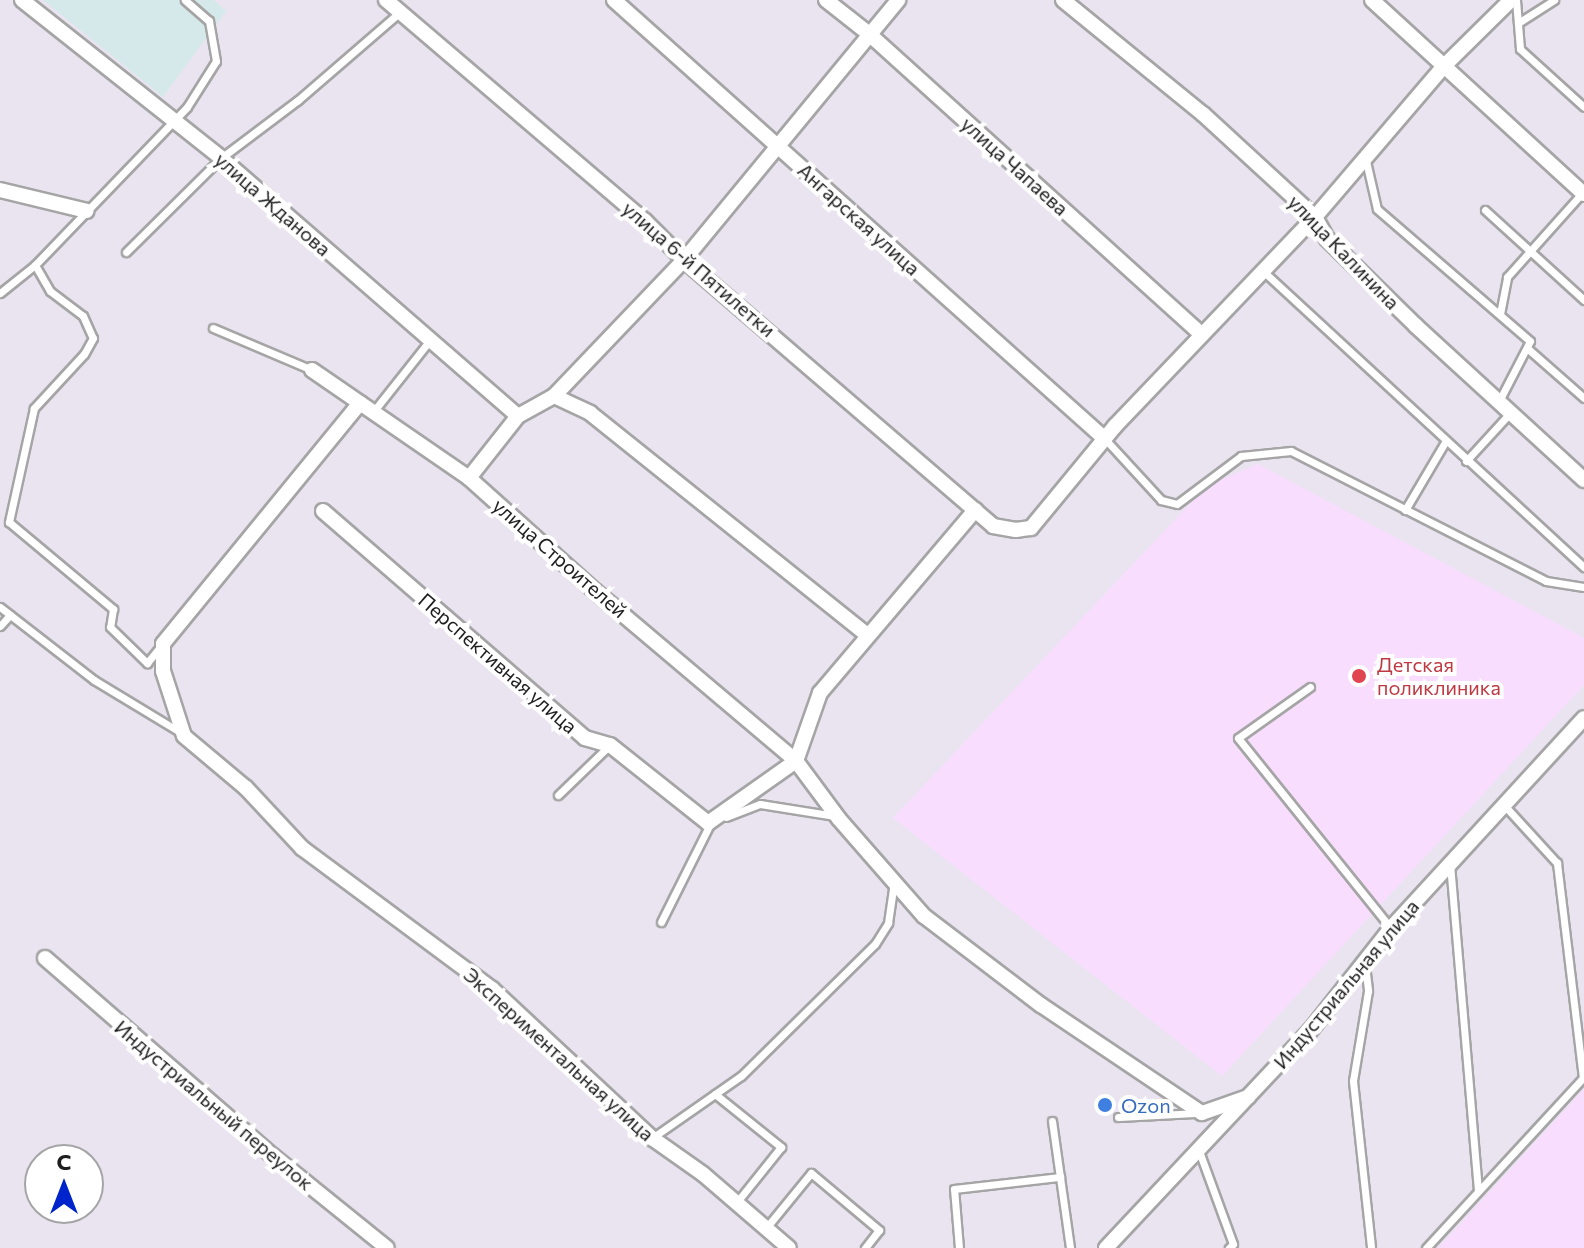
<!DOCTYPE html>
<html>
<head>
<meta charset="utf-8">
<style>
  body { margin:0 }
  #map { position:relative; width:1584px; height:1248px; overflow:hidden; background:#eae3f0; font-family:Commissioner,sans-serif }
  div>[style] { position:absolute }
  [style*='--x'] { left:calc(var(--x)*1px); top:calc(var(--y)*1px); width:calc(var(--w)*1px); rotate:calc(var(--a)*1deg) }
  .industrial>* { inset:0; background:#d5e9ea }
  .education>* { inset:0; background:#f9ddff }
  .roads { filter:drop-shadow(2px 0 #a5a5a5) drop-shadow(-2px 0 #a5a5a5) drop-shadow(0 2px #a5a5a5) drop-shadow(0 -2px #a5a5a5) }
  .service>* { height:7px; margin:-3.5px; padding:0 3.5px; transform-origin:3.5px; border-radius:3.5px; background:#fff }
  .minor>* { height:14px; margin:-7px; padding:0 7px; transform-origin:7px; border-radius:7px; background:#fff }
  .dots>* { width:22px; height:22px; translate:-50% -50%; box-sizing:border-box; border:4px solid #fff; border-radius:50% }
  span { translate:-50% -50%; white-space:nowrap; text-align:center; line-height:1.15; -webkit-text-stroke:8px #fff; paint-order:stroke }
  .street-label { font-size:20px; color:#1e1e1e }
  .health-label { font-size:20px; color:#be3a42 }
  .left { translate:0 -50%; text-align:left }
  .shop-label { font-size:20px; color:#366cbe }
  .north { position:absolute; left:24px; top:1144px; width:80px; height:80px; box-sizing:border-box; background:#fff; border:2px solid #a5a5a5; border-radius:50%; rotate:0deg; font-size:22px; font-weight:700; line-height:32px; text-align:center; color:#1e1e1e }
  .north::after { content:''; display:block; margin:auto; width:28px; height:36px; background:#0024cc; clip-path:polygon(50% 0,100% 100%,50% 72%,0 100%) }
</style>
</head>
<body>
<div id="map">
  <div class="industrial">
    <div style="clip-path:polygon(43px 0,214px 0,226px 11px,163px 97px)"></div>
  </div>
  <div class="education">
    <div style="clip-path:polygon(1258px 464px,1584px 638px,1584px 685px,1222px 1076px,893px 818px,1208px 485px)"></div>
    <div style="clip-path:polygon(1584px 1089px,1584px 1248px,1438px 1248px)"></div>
  </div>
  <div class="roads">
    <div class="service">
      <div style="--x:1516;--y:0;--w:49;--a:85.3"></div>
      <div style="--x:1520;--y:49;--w:86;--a:42.2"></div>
      <div style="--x:1518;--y:23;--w:43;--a:-32.6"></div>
      <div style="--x:1366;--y:161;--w:49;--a:77.1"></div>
      <div style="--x:1377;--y:209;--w:202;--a:40.8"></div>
      <div style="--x:1530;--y:341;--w:68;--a:117.3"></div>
      <div style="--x:1485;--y:210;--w:134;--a:42.3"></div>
      <div style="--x:126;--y:252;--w:134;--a:-44.7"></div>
      <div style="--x:221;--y:158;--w:96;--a:-37"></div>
      <div style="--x:298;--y:100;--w:135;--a:-40.8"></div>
      <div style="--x:35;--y:265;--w:30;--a:60"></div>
      <div style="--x:50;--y:291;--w:41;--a:37.1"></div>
      <div style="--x:83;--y:316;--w:24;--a:66"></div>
      <div style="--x:93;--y:338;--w:18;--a:119"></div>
      <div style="--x:84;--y:354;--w:74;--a:132.8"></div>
      <div style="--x:34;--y:408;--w:117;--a:102.4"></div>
      <div style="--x:9;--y:522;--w:136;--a:39.9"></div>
      <div style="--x:113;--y:609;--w:18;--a:99"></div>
      <div style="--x:110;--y:627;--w:52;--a:44.2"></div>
      <div style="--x:147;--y:663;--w:21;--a:-51"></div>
      <div style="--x:1263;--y:271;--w:437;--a:42.7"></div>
      <div style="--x:0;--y:293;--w:45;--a:-38.7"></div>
      <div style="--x:35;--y:265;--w:219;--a:-46.1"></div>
      <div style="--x:187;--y:107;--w:54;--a:-57.8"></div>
      <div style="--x:216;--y:61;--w:41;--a:-99.9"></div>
      <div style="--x:209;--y:21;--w:32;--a:-139"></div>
      <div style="--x:1500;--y:314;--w:38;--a:-79"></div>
      <div style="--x:1507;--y:277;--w:113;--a:-48.2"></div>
      <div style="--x:213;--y:328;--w:108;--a:23"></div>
      <div style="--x:1527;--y:348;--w:76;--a:41.3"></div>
      <div style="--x:373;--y:412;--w:92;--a:-51.6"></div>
      <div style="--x:1105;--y:439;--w:83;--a:47.4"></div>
      <div style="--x:1161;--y:500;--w:16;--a:14"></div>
      <div style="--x:1177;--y:504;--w:80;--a:-36.9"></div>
      <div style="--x:1241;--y:456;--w:50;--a:-5.7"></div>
      <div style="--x:1291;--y:451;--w:286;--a:27"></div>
      <div style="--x:1546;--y:581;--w:38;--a:9"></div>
      <div style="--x:1466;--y:461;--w:64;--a:-47.5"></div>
      <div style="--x:1405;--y:510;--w:79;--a:-59.5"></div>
      <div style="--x:0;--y:607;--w:119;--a:37.8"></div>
      <div style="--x:94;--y:680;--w:104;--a:31.2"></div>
      <div style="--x:0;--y:626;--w:15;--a:-48"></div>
      <div style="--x:1310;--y:687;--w:88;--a:144.7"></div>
      <div style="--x:1238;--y:738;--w:244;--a:51.2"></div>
      <div style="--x:558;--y:795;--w:71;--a:-43.9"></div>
      <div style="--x:726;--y:817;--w:36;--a:-21"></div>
      <div style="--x:760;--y:804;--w:76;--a:9.1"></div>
      <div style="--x:1450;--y:864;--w:327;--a:85.1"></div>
      <div style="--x:661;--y:922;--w:112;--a:-63.4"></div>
      <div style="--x:1365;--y:965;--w:26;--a:83"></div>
      <div style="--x:1368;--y:991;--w:91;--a:99.5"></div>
      <div style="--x:1353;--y:1081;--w:168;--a:83.8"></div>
      <div style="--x:715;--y:1094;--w:85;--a:38.8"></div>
      <div style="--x:781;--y:1147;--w:70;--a:128.7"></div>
      <div style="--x:1118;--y:1117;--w:78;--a:-2.9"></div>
      <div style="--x:1052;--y:1121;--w:128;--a:81.9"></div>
      <div style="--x:652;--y:1138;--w:108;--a:-34.9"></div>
      <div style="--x:741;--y:1076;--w:188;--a:-44.6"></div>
      <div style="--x:875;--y:944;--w:25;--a:-58"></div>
      <div style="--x:888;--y:923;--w:41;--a:-81.7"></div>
      <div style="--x:1199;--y:1151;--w:99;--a:69.9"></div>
      <div style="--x:1233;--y:1244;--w:6;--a:135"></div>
      <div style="--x:766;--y:1228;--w:71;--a:-50.7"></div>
      <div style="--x:811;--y:1173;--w:89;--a:40"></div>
      <div style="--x:879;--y:1230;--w:23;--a:128"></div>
      <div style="--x:959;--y:1248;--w:59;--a:-94.8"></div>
      <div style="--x:954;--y:1189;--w:107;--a:-6.5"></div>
      <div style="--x:1426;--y:1248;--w:231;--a:-47.3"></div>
      <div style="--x:1583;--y:1078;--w:217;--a:-96.9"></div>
      <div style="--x:1557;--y:863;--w:77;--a:-132.4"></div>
    </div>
    <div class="minor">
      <div style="--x:22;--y:0;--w:254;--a:38.4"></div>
      <div style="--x:221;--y:158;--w:393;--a:41"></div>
      <div style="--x:386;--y:0;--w:340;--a:40.5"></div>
      <div style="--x:645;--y:221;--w:55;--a:45"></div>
      <div style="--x:684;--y:260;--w:408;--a:40.7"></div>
      <div style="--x:993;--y:526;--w:23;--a:10"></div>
      <div style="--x:1016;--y:530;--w:15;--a:-8"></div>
      <div style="--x:1031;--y:528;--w:132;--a:-50.5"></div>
      <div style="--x:1115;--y:426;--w:289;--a:-46.3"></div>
      <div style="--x:1315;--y:217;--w:199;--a:-49.5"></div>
      <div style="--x:1444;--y:66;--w:94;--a:-44.6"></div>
      <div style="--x:614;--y:0;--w:659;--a:41.8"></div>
      <div style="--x:826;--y:0;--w:53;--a:38.2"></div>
      <div style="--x:868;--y:33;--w:450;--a:42.1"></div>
      <div style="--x:1063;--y:0;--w:181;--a:39.2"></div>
      <div style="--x:1203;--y:114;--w:152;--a:42.6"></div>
      <div style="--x:1315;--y:217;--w:25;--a:61"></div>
      <div style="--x:1327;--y:239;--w:124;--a:44.3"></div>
      <div style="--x:1416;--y:326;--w:228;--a:42.5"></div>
      <div style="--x:1372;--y:0;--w:287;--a:42.5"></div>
      <div style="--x:0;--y:190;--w:89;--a:13.6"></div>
      <div style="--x:312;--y:370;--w:191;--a:34.5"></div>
      <div style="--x:469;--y:478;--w:169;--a:41.9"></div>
      <div style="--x:595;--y:591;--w:263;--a:40.2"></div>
      <div style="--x:796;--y:761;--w:72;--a:53.4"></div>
      <div style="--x:839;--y:819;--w:129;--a:48.8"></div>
      <div style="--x:924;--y:916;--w:147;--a:37.3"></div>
      <div style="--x:1041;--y:1005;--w:194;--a:33.9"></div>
      <div style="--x:1202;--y:1113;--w:49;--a:-19.2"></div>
      <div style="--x:554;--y:396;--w:40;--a:25"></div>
      <div style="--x:590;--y:413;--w:356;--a:38.7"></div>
      <div style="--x:360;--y:403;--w:311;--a:129.3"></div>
      <div style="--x:163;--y:644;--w:27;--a:90"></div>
      <div style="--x:163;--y:671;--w:68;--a:72.1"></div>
      <div style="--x:184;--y:736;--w:81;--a:40"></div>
      <div style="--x:246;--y:788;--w:82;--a:47"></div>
      <div style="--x:302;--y:848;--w:237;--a:36.6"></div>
      <div style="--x:492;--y:989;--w:219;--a:43"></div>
      <div style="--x:652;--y:1138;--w:62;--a:35.2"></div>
      <div style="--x:703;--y:1174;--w:113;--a:40.7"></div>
      <div style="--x:469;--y:478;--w:79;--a:-51.7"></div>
      <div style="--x:518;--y:416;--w:41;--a:-29.1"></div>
      <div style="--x:554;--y:396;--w:188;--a:-46.3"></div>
      <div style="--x:684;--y:260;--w:337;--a:-50.5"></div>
      <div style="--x:323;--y:511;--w:347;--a:40.9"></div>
      <div style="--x:585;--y:738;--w:26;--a:16"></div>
      <div style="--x:610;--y:745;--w:125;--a:38.5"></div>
      <div style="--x:708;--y:823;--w:108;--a:-35.2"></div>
      <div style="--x:796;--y:761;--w:72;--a:-70.6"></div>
      <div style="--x:820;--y:693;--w:240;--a:-49.7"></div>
      <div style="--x:45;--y:958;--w:302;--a:41"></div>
      <div style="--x:273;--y:1156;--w:146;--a:38.9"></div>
      <div style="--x:1106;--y:1248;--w:298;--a:-46.8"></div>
      <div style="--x:1310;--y:1031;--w:131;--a:-51.8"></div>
      <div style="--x:1391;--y:928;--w:285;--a:-47.4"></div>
    </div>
  </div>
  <div class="dots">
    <div style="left:1359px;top:676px;background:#e0444e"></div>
    <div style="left:1105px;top:1105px;background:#3f7fe0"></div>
  </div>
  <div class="street-label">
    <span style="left:1015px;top:166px;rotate:42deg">улица Чапаева</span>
    <span style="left:273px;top:204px;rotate:41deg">улица Жданова</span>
    <span style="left:859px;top:219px;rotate:42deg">Ангарская улица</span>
    <span style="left:1344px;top:252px;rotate:46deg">улица Калинина</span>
    <span style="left:699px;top:269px;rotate:41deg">улица 6-й Пятилетки</span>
    <span style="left:560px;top:558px;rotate:41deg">улица Строителей</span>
    <span style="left:498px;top:663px;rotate:41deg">Перспективная улица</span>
    <span style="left:1346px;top:984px;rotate:-50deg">Индустриальная улица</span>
    <span style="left:559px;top:1054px;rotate:42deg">Экспериментальная улица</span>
    <span style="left:214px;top:1105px;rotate:40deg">Индустриальный переулок</span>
  </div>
  <div class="health-label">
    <span class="left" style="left:1377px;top:676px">Детская<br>поликлиника</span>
  </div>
  <div class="shop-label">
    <span class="left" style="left:1121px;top:1105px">Ozon</span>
  </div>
  <div class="north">С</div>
</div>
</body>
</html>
